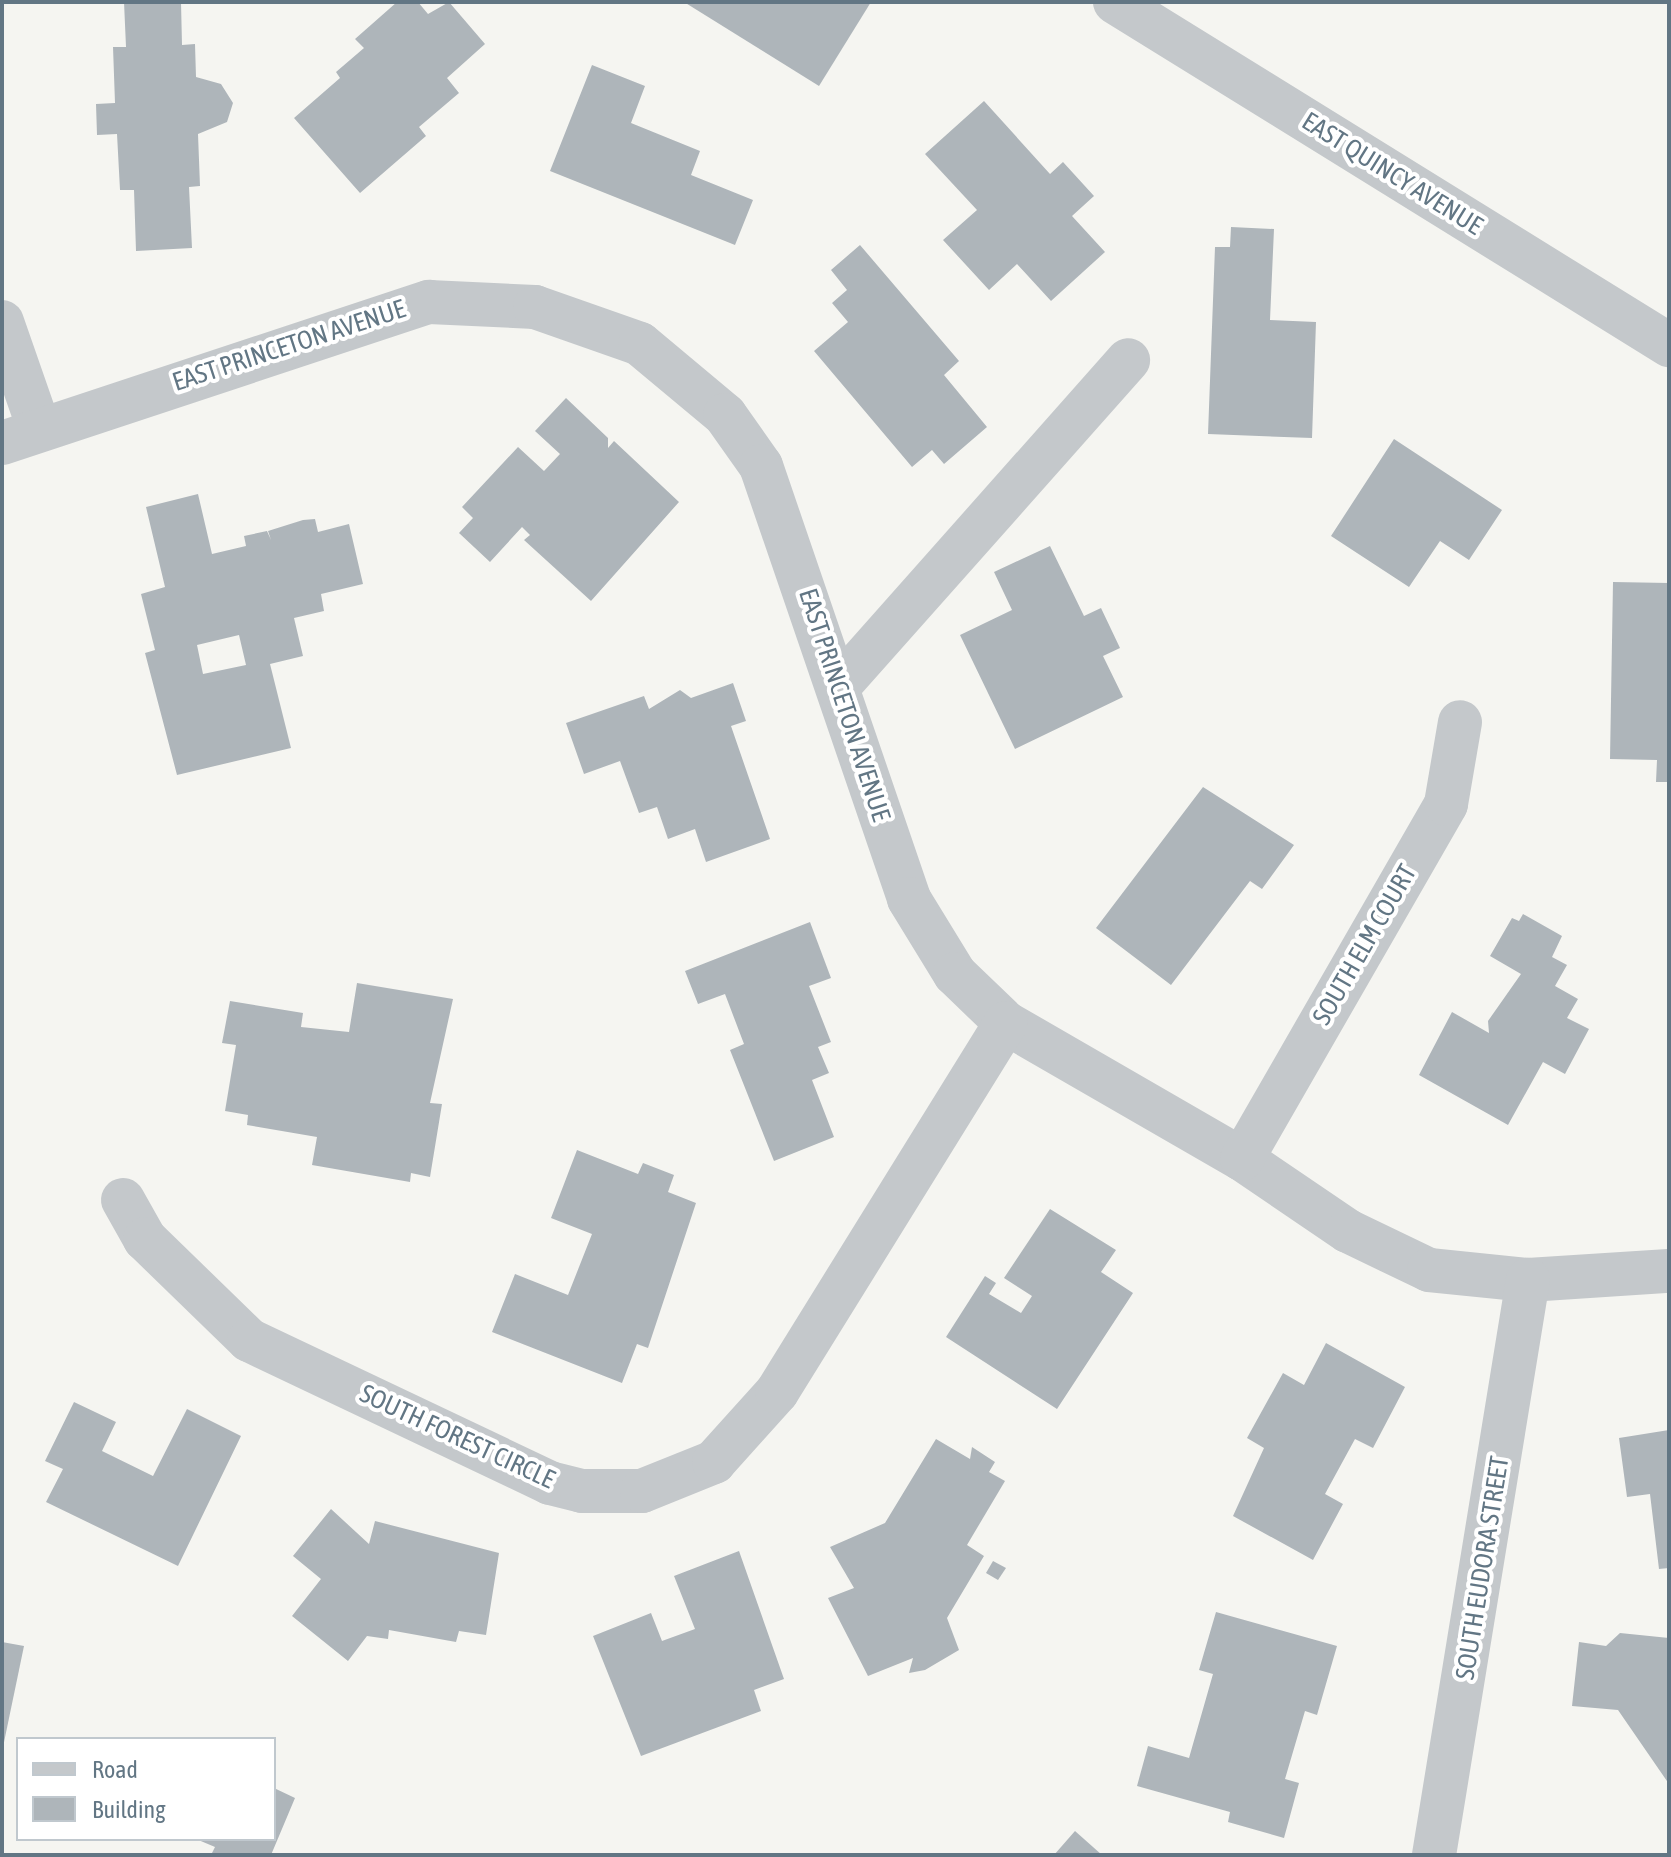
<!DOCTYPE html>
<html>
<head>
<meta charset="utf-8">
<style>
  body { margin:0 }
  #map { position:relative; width:1671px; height:1857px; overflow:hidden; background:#f5f5f1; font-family:"Asap Condensed",sans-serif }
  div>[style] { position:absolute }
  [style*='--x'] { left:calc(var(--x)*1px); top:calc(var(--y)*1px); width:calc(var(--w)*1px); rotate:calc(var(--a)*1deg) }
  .building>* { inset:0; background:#aeb5ba }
  .minor>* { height:44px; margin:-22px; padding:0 22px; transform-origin:22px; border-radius:22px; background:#c4c8cb }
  span { translate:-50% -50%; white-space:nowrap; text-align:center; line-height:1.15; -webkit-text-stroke:8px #fff; paint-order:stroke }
  .street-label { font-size:26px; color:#627684 }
  .frame { position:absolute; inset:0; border:4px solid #627684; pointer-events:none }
  .legend { position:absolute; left:16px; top:1737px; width:260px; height:104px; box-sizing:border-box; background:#fff; border:2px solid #c0c8ce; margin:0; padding:10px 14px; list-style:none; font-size:24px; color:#627684 }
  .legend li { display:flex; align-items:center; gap:16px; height:40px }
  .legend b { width:40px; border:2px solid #c0c8ce }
</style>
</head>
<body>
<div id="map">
  <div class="building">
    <div style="clip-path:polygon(124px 2px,181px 2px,182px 45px,195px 44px,196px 77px,221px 84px,233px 103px,227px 122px,198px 134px,200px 186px,189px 187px,192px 248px,136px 251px,134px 190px,120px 190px,117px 134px,97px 135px,96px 104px,115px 103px,113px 47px,126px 47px)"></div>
    <div style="clip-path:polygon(397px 2px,418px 2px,428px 14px,449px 2px,485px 44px,447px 78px,459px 93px,419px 127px,426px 136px,360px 193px,294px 118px,340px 78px,336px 72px,364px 48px,355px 39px)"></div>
    <div style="clip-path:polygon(684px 2px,871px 2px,819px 86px)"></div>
    <div style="clip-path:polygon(592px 65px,645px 86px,631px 123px,700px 151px,691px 175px,753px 200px,735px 245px,550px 171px)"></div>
    <div style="clip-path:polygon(984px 101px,1050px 174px,1063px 162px,1094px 196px,1072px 216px,1105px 252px,1051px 301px,1017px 264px,989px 290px,943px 240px,977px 210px,925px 154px)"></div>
    <div style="clip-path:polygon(1231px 227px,1274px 229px,1270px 320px,1316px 322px,1312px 438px,1208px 434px,1215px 247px,1230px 247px)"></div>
    <div style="clip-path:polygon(860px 245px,959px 361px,944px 375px,987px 427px,944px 464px,932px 450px,912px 467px,814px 351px,848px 322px,832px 303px,847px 290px,831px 270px)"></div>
    <div style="clip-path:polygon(566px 398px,608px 438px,608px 448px,614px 441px,679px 502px,591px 601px,524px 540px,530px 535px,522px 527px,490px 562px,459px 533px,473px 518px,462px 507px,518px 447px,544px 471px,560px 454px,535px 431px)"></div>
    <div style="clip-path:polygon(1394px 439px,1502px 510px,1469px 560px,1440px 541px,1409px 587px,1331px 536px)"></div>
    <div style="clip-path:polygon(evenodd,198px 494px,212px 554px,246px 546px,244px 536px,267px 531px,271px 540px,268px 531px,303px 520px,315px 519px,318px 532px,349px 524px,363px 584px,321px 594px,324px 611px,294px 618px,303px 656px,270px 664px,291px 748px,177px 775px,145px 653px,155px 650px,141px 594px,165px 587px,146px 507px,198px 494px,239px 635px,246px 665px,203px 674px,197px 645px,239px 635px)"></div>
    <div style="clip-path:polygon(1050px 546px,1084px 616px,1101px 608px,1120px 648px,1103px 656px,1123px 697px,1015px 749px,960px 635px,1012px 610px,994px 572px)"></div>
    <div style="clip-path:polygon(1613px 582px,1669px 583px,1669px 782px,1656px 782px,1657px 760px,1610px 759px)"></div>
    <div style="clip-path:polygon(733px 683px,746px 721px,731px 726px,770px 839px,706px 862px,695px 829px,668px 839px,657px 807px,639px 813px,620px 761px,584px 774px,566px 723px,644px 696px,649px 709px,680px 690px,691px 698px)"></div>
    <div style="clip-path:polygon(1203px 787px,1294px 845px,1262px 889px,1250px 881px,1171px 985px,1096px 928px)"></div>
    <div style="clip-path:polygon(1523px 914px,1562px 936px,1552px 957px,1567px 965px,1555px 986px,1578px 999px,1567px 1018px,1589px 1029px,1565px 1074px,1543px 1062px,1508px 1125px,1419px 1075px,1452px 1012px,1489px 1033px,1488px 1021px,1521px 974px,1490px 956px,1512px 918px,1519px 921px)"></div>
    <div style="clip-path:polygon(810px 922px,831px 978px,809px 986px,831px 1042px,818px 1047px,829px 1073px,812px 1080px,834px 1137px,774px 1161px,730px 1050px,744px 1044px,725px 994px,698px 1004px,685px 971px)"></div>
    <div style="clip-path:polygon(357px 983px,453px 999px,430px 1103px,442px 1104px,430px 1177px,411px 1173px,410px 1182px,312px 1165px,317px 1137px,247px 1125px,248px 1115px,225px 1111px,236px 1045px,222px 1043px,230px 1001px,303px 1013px,301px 1027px,349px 1032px)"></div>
    <div style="clip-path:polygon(577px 1150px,638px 1174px,643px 1163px,674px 1175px,668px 1192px,696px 1203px,648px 1348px,637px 1344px,622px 1383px,492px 1332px,515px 1274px,568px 1295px,592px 1234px,551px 1218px)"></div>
    <div style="clip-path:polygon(1050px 1209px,1116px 1250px,1101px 1272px,1133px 1293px,1057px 1409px,946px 1337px,985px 1276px,996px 1283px,989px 1294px,1021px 1313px,1032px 1296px,1004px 1278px)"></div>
    <div style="clip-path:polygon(1326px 1343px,1405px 1387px,1373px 1448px,1355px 1439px,1325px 1494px,1343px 1504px,1313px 1560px,1233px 1516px,1264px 1448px,1247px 1438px,1283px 1373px,1304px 1385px)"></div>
    <div style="clip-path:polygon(74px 1402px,116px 1422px,102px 1451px,153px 1476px,187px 1409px,241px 1436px,178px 1566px,46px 1502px,63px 1469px,45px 1461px)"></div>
    <div style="clip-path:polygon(1669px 1430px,1669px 1568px,1659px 1569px,1650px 1494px,1627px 1497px,1619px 1438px)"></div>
    <div style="clip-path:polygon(936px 1439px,970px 1459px,972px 1447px,995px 1462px,989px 1472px,1005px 1481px,967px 1545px,984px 1556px,947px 1618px,959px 1650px,925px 1670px,909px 1673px,913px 1658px,868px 1676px,828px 1598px,854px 1588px,830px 1547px,885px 1523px)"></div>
    <div style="clip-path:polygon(331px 1509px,369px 1544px,375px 1521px,499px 1553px,486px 1635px,459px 1631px,456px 1642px,389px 1630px,388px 1639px,367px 1636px,348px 1661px,292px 1616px,321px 1579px,293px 1556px)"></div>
    <div style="clip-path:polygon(739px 1551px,784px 1679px,754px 1690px,761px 1711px,641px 1756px,593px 1636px,651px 1613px,662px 1641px,695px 1629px,674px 1576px)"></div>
    <div style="clip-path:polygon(993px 1561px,1006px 1568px,998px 1580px,986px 1573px)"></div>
    <div style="clip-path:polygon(1216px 1612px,1337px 1646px,1317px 1715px,1305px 1711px,1285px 1779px,1299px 1783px,1284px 1838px,1228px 1822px,1230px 1812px,1137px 1786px,1148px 1746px,1189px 1758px,1213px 1674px,1199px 1670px)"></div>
    <div style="clip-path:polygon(1620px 1633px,1669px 1638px,1669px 1784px,1618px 1710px,1572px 1706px,1579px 1642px,1606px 1646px)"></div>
    <div style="clip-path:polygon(2px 1642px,24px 1646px,3px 1747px,2px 1747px)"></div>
    <div style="clip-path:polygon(274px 1788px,295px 1798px,271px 1855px,211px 1855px,215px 1847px,196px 1839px,274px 1839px)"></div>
    <div style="clip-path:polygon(1075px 1831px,1102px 1855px,1054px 1855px)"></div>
  </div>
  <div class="minor">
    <div style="--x:1115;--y:2;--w:652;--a:31.76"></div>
    <div style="--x:2;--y:322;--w:112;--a:70.8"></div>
    <div style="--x:2;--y:443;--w:450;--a:-18.3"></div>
    <div style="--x:429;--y:302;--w:106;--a:2.7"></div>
    <div style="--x:535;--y:307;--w:111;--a:19.4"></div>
    <div style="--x:640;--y:344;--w:111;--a:39.9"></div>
    <div style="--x:725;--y:415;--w:62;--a:54.8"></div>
    <div style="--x:761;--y:466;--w:458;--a:71.1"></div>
    <div style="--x:909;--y:899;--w:88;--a:58.5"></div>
    <div style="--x:955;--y:974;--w:71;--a:43.9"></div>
    <div style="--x:1006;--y:1023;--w:272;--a:30"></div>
    <div style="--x:1242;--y:1159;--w:128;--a:34.2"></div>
    <div style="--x:1348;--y:1231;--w:90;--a:25.7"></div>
    <div style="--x:1429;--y:1270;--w:100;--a:5.8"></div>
    <div style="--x:1528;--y:1280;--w:141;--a:-3.7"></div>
    <div style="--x:838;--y:687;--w:437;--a:-48.4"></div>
    <div style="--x:1242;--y:1159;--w:409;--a:-60.1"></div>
    <div style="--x:1446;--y:804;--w:83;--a:-80.3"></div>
    <div style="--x:123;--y:1200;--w:45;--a:60.6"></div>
    <div style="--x:145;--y:1239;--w:145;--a:44.2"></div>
    <div style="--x:249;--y:1340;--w:333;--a:25.4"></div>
    <div style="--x:550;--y:1483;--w:33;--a:14"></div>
    <div style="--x:582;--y:1491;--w:60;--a:0"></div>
    <div style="--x:642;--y:1491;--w:78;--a:-21.9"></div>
    <div style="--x:714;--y:1462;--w:94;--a:-48"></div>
    <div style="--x:777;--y:1392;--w:434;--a:-58.2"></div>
    <div style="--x:1434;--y:1855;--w:583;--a:-80.72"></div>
  </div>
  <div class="street-label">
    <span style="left:1392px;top:174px;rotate:32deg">EAST QUINCY AVENUE</span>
    <span style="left:289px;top:346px;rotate:-18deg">EAST PRINCETON AVENUE</span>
    <span style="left:844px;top:705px;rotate:72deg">EAST PRINCETON AVENUE</span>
    <span style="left:1365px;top:945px;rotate:-60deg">SOUTH ELM COURT</span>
    <span style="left:457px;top:1437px;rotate:25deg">SOUTH FOREST CIRCLE</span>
    <span style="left:1483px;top:1568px;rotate:-81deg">SOUTH EUDORA STREET</span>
  </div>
  <div class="frame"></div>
  <ul class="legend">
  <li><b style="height:10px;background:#c4c8cb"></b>Road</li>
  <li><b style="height:22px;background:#aeb5ba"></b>Building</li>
  </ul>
</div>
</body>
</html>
